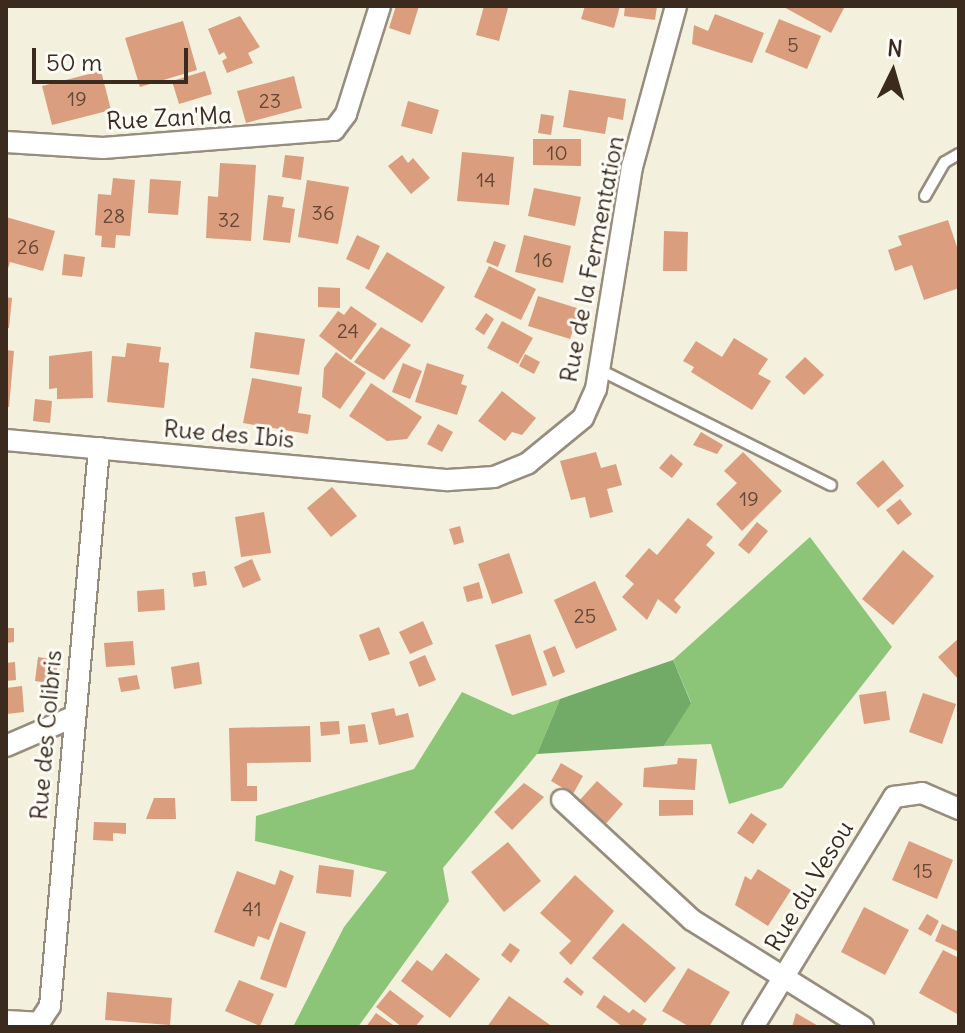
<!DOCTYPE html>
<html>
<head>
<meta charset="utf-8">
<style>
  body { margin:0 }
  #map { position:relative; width:965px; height:1033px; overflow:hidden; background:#f3f0dd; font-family:Delius,sans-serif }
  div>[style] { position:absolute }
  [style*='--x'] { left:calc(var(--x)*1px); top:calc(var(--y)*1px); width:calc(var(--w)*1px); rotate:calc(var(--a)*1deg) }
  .green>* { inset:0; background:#8dc578 }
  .forest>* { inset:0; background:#72aa68 }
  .building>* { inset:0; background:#da9d7e }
  .roads { filter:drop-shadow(2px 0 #978d7e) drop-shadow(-2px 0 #978d7e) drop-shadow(0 2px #978d7e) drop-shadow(0 -2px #978d7e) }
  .service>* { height:10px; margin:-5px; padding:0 5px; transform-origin:5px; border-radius:5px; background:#fff }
  .minor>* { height:20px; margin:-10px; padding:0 10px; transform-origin:10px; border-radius:10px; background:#fff }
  span { translate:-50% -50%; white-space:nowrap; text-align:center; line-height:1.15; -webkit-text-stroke:6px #fdfcf7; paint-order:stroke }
  .number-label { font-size:20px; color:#634736 }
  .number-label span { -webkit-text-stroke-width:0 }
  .street-label { font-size:24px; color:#3b2a1e }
  .frame { position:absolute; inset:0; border:8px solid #3b2a1e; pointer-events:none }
  .north { position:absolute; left:853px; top:32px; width:80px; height:80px; -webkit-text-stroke:6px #fdfcf7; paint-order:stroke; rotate:5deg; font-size:22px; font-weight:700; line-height:32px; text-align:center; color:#3b2a1e }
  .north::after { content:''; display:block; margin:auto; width:28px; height:36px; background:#3b2a1e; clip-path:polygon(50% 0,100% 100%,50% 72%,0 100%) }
  .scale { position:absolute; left:32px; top:48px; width:156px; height:36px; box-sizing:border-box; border:4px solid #3b2a1e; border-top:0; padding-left:10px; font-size:24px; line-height:28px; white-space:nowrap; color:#3b2a1e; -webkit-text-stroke:6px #fdfcf7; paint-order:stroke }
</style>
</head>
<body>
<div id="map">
  <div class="green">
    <div style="clip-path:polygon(810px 537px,892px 647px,782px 788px,729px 804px,711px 744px,664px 746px,691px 702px,673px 660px)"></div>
    <div style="clip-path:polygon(462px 692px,513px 715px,560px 699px,537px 754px,443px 868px,449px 901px,358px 1027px,293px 1027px,344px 927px,387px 872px,255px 841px,256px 816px,414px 769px)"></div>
  </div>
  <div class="forest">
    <div style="clip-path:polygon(673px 660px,691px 703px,664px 746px,537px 754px,560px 699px)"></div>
  </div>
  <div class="building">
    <div style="clip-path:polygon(396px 6px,419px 6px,410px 35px,389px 28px)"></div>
    <div style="clip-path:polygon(484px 6px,508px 8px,499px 41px,476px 35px)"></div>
    <div style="clip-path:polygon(585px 6px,620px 6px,614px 28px,581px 19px)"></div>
    <div style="clip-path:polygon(625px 6px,657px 6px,655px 20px,624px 16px)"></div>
    <div style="clip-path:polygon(782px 6px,845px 6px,831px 33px)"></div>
    <div style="clip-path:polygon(715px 14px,764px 33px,752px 63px,692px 44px,694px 25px,708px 31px)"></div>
    <div style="clip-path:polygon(240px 16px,260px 47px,248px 53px,253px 63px,227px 73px,222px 61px,227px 58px,224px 52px,219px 55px,208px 29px)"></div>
    <div style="clip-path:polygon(779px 19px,821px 36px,807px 69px,765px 52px)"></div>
    <div style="clip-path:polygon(183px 21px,197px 70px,140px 87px,125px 38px)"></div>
    <div style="clip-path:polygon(101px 71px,111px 110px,52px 125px,42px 86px)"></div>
    <div style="clip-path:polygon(205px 71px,212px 94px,179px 104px,172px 81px)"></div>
    <div style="clip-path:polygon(294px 76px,302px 108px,246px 123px,237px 91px)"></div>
    <div style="clip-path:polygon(569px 90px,626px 99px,623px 120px,608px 117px,605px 134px,563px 127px)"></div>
    <div style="clip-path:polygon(408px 101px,439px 110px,432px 134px,401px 126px)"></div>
    <div style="clip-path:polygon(541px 114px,554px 116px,551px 135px,538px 133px)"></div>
    <div style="clip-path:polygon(533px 139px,581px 139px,581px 166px,533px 165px)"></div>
    <div style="clip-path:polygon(462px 152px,514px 157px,509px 205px,457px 201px)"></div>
    <div style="clip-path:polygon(285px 155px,304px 157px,301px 180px,282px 177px)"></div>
    <div style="clip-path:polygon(402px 155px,408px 163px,413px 158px,430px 178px,411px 194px,388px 166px)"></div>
    <div style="clip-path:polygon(220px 163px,256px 165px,251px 241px,206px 238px,208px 196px,218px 197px)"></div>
    <div style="clip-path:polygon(113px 178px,135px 180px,130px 236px,116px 235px,115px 248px,101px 247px,102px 236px,95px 235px,98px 194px,111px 195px)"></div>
    <div style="clip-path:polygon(150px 179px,181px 181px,178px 215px,148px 213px)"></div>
    <div style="clip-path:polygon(307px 180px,349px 187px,338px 244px,298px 237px)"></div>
    <div style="clip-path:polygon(534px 188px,581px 197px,575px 226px,528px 216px)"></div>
    <div style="clip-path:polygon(268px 195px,284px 197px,282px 207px,295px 209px,290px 243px,263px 240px)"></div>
    <div style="clip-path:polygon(6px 217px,55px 231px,43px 271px,10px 262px,6px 275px)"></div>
    <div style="clip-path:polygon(948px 220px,959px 253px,959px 288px,924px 300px,912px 265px,895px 271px,888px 250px,902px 245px,898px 236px)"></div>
    <div style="clip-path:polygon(664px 231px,688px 232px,687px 271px,663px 271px)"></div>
    <div style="clip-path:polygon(357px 235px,380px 246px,369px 270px,346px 259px)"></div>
    <div style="clip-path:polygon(524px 235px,571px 246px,563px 283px,515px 272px)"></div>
    <div style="clip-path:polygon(494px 241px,506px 245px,498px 267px,486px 262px)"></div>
    <div style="clip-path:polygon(387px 252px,445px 287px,422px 323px,365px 288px)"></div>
    <div style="clip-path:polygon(64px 254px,85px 257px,82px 277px,62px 275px)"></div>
    <div style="clip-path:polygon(489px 266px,536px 289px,521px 320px,474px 297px)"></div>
    <div style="clip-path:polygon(318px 287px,340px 288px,340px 308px,318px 307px)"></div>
    <div style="clip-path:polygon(538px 296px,580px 309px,570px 339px,528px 326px)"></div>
    <div style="clip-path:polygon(6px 297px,12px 298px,9px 328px,6px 328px)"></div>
    <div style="clip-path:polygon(351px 306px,377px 324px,351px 360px,319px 336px,338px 311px,344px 315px)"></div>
    <div style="clip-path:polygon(486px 313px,494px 319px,484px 335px,475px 329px)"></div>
    <div style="clip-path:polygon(502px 321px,533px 338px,518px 364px,487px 348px)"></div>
    <div style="clip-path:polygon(381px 327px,411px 345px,384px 380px,354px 362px)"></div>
    <div style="clip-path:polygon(255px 332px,305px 339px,299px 375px,250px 368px)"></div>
    <div style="clip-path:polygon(734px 338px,768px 359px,758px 374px,771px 381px,752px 410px,691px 372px,694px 367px,683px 361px,696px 341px,722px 357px)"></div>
    <div style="clip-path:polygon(127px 343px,161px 347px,159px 362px,169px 363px,164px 408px,107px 402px,112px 356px,125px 357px)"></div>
    <div style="clip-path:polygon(6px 350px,14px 351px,9px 407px,6px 407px)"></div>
    <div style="clip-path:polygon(92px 351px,93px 398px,57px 399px,57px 388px,49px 389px,49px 356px)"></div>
    <div style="clip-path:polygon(336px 352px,366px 373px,340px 409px,322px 397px,324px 368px)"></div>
    <div style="clip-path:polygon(525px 354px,540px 362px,534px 374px,519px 366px)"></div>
    <div style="clip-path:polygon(805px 357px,824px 375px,804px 395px,785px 377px)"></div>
    <div style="clip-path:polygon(403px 363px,422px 371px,410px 399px,392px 392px)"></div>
    <div style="clip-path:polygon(427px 363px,464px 375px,461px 384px,467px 386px,457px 415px,415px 402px)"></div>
    <div style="clip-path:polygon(252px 378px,302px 387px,298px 413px,311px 415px,308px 434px,243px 423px)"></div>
    <div style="clip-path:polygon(371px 383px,422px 417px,407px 439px,387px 441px,349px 416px)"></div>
    <div style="clip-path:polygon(502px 391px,536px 418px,522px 435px,512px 432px,505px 441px,478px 421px)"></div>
    <div style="clip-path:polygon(35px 399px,52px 401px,50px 423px,33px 421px)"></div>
    <div style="clip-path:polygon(438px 424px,453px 432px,442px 452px,427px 444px)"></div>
    <div style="clip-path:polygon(701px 432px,723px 445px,717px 454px,693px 445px)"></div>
    <div style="clip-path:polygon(596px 452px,601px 468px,616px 464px,622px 485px,607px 489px,613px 512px,590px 518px,585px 497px,571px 500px,560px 461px)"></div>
    <div style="clip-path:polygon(743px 452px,782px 491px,742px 531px,716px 504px,737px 483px,724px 471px)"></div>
    <div style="clip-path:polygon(671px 454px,683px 464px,672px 478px,659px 468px)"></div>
    <div style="clip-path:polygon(883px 460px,904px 486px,878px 508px,856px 483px)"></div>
    <div style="clip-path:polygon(332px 487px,357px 516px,331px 537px,307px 508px)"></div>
    <div style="clip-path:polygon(900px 499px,912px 514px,898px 525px,886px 510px)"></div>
    <div style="clip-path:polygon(264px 512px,271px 553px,241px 557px,235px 517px)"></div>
    <div style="clip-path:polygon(688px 518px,713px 537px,706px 545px,715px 553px,674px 600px,681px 607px,676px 614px,658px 599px,647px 620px,622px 597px,634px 584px,625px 576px,649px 548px,657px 555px)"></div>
    <div style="clip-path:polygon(757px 522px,768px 531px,749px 554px,738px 545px)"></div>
    <div style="clip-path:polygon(460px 526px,464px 542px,454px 545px,449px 529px)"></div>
    <div style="clip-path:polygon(903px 550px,934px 576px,893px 625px,862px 599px)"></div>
    <div style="clip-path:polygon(509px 553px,523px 593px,492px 604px,478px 564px)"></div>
    <div style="clip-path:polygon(252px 559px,261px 580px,243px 588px,234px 567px)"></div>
    <div style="clip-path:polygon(205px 571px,207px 585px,194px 587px,192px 573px)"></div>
    <div style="clip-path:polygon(595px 581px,617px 630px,576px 649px,554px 600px)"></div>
    <div style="clip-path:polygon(479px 582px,483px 598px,467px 602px,463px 587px)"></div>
    <div style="clip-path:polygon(164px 589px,165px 610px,138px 612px,137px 591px)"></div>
    <div style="clip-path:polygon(423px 621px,433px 644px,410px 654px,399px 632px)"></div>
    <div style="clip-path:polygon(379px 627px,390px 654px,369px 661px,359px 635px)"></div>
    <div style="clip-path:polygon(6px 628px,14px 628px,14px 642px,6px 643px)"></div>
    <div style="clip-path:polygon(530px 634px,547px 685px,512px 696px,495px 645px)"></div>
    <div style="clip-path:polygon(959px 638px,959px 680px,938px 657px)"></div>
    <div style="clip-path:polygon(133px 641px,135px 665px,106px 667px,104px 643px)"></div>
    <div style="clip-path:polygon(555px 646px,565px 672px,553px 677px,543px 651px)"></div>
    <div style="clip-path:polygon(425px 655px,436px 680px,419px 687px,409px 662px)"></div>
    <div style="clip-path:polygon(38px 657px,58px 660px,55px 684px,35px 681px)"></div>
    <div style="clip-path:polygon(15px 662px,16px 680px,6px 681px,6px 663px)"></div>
    <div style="clip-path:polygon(199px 662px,202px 684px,174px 689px,171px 667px)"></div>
    <div style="clip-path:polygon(137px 675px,140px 689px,121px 692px,118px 678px)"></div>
    <div style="clip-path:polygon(22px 686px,24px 712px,6px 714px,6px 688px)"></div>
    <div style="clip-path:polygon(886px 691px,890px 720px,864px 724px,859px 695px)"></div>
    <div style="clip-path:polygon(923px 693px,956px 704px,942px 744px,909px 732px)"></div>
    <div style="clip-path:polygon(394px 708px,396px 716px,408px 713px,414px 737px,379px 745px,371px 713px)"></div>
    <div style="clip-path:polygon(339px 721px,340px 734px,321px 736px,320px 722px)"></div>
    <div style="clip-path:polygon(365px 724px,368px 742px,350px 744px,348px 726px)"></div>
    <div style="clip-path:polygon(310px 726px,311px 762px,247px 763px,247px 786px,257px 786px,257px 801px,231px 801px,229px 728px)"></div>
    <div style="clip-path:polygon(678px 758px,697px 759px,695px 790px,643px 787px,644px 768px,677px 764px)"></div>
    <div style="clip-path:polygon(561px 763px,583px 776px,573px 794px,551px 781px)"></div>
    <div style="clip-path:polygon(597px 781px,623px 804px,604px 826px,578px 802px)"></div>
    <div style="clip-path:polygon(524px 783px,544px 797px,512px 830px,494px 812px)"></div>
    <div style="clip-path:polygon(154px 798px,175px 798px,176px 819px,146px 819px)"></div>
    <div style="clip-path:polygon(659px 800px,693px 800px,693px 815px,659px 816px)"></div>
    <div style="clip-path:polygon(751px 813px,767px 824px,753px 844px,737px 833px)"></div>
    <div style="clip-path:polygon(94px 822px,126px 823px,126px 834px,113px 833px,113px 841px,93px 840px)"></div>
    <div style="clip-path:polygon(909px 841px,953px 860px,937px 899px,892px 880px)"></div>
    <div style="clip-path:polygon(508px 842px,541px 881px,504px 912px,471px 872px)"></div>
    <div style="clip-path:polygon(319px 865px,354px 870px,351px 897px,316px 893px)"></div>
    <div style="clip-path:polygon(758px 869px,791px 890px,768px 926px,735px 905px,745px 876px,751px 880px)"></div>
    <div style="clip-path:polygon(280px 870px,294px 876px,269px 940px,258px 936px,254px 947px,214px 932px,237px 871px,275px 885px)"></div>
    <div style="clip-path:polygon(575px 875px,614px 911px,571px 965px,559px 953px,571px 941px,540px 913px)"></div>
    <div style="clip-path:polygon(864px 907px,909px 930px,885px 975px,841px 952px)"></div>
    <div style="clip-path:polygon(927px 914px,939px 921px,931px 936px,918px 929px)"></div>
    <div style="clip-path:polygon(280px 922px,306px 932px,286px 988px,260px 979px)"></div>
    <div style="clip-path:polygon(623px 923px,676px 968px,645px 1003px,592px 958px)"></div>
    <div style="clip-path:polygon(942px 924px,959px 932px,957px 951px,935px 941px)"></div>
    <div style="clip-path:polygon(510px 943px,520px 950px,511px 963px,501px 955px)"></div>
    <div style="clip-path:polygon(943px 950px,959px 958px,959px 1015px,919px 993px)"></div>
    <div style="clip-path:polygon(446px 953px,480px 979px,450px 1018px,401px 981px,417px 960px,432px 971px)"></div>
    <div style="clip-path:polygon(688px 968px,730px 992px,709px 1027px,690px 1027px,662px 1011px)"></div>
    <div style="clip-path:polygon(567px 977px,584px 992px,581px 996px,563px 982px)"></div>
    <div style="clip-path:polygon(239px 980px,274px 994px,260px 1026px,225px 1011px)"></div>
    <div style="clip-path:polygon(390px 990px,424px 1016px,415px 1027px,402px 1027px,376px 1007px)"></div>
    <div style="clip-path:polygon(107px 992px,172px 998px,170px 1025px,105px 1020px)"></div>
    <div style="clip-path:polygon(604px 995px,629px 1013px,633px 1009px,647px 1019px,641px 1027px,623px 1027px,596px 1007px)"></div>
    <div style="clip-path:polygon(509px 996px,553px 1027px,487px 1027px)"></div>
    <div style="clip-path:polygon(376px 1013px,396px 1027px,366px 1027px)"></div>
    <div style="clip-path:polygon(796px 1013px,820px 1027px,792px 1027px)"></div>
  </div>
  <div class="roads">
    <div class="service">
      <div style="--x:925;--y:196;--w:39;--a:-60"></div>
      <div style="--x:945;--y:162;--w:16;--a:-30"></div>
      <div style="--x:600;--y:370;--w:258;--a:26.5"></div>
    </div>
    <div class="minor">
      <div style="--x:6;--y:142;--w:97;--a:3.5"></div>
      <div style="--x:103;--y:148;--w:232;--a:-4.5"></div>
      <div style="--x:334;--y:130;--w:20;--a:-53"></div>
      <div style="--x:346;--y:114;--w:113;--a:-72.5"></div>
      <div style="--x:6;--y:440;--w:444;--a:5.2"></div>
      <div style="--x:448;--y:480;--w:46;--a:-3.7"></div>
      <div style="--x:494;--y:477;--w:37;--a:-22"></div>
      <div style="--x:528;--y:463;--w:71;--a:-39.3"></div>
      <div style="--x:583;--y:418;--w:32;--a:-66"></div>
      <div style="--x:596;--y:389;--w:225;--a:-80.8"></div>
      <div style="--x:632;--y:167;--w:167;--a:-74.7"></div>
      <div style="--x:6;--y:746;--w:73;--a:-23.4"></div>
      <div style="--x:562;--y:800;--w:177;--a:42.7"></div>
      <div style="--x:692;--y:920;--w:202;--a:32"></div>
      <div style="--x:6;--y:1021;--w:33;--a:3"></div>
      <div style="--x:39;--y:1023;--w:20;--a:-57"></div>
      <div style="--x:50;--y:1006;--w:560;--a:-84.98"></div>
      <div style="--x:753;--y:1027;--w:270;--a:-58.5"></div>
      <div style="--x:894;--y:797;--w:28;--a:-8"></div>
      <div style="--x:922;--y:793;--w:40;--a:23.4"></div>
    </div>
  </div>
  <div class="number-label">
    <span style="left:793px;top:44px">5</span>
    <span style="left:77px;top:98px">19</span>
    <span style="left:270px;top:100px">23</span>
    <span style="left:557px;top:152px">10</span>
    <span style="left:486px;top:179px">14</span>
    <span style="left:323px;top:212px">36</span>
    <span style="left:114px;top:215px">28</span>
    <span style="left:229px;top:219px">32</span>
    <span style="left:28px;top:246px">26</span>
    <span style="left:543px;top:259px">16</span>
    <span style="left:348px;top:330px">24</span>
    <span style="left:749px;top:498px">19</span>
    <span style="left:585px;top:615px">25</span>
    <span style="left:923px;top:870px">15</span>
    <span style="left:252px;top:908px">41</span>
  </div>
  <div class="street-label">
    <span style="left:169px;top:118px;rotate:-3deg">Rue Zan'Ma</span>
    <span style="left:592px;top:259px;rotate:-79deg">Rue de la Fermentation</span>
    <span style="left:229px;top:434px;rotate:5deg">Rue des Ibis</span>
    <span style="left:46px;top:735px;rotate:-85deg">Rue des Colibris</span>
    <span style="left:809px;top:886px;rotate:-59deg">Rue du Vesou</span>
  </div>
  <div class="frame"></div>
  <div class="north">N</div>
  <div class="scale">50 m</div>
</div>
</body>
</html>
